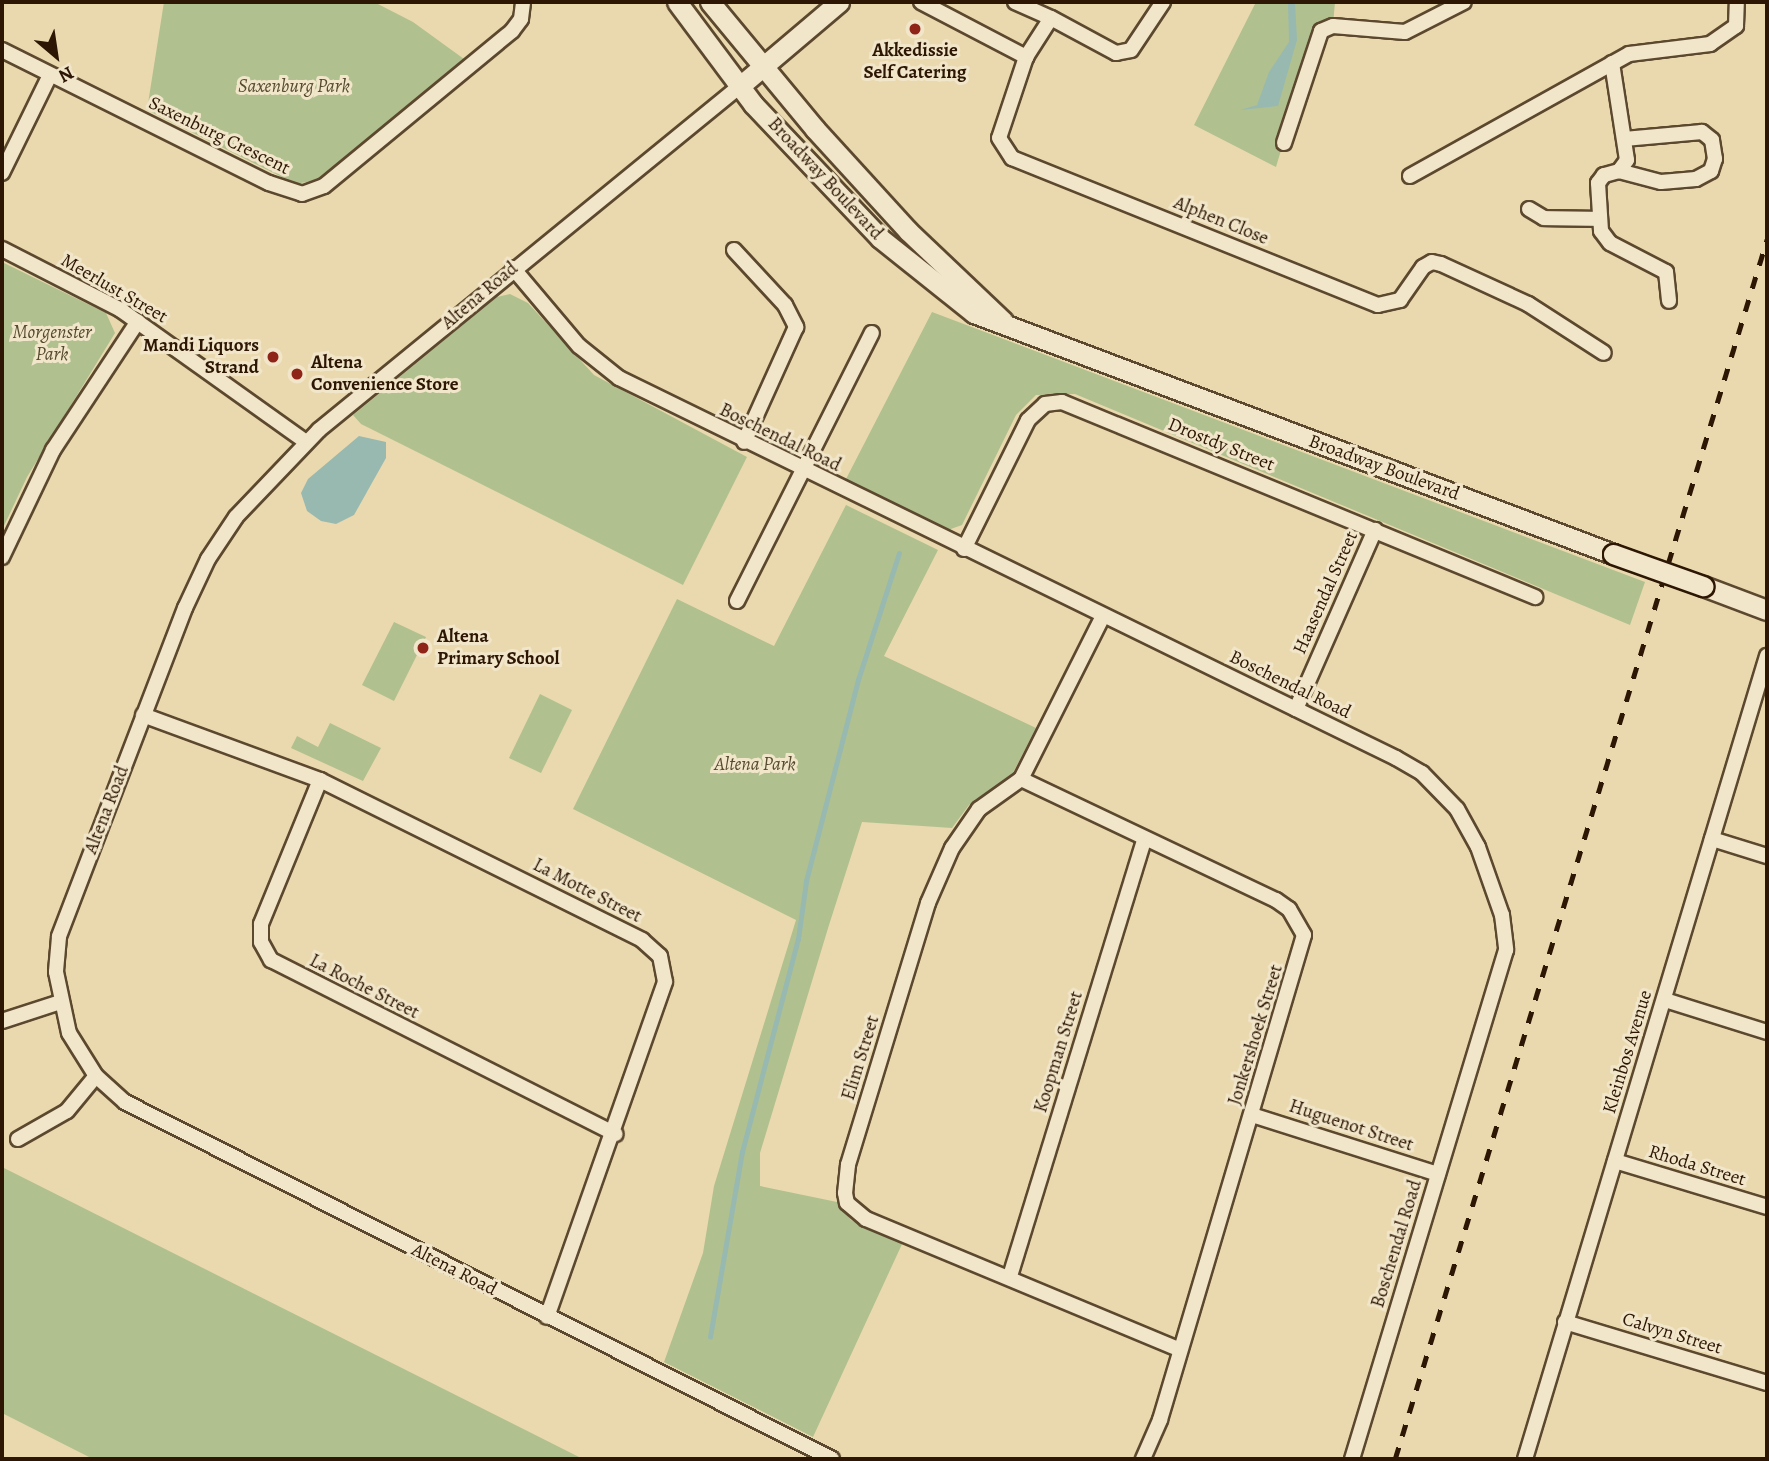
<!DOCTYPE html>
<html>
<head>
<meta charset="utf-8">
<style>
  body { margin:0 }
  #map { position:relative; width:1769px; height:1461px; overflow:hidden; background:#ead9ae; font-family:Alegreya,serif }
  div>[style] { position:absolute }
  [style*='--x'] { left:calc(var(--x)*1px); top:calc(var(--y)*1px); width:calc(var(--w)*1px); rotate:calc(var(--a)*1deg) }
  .green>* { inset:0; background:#b1c08f }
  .water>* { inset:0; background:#98b9b0 }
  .stream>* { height:4.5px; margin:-2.25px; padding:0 2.25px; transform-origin:2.25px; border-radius:2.25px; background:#98b9b0 }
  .roads { filter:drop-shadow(2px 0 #5c482e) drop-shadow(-2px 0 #5c482e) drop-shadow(0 2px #5c482e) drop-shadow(0 -2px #5c482e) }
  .street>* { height:14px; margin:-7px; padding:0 7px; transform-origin:7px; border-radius:7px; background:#f1e6ca }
  .secondary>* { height:19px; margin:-9.5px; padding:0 9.5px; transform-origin:9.5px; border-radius:9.5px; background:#f1e6ca }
  .rail>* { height:4.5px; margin-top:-2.25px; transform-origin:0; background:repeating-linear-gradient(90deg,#2d1704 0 12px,transparent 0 24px) }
  .bridges { filter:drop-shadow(2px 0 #2d1704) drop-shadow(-2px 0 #2d1704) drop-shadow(0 2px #2d1704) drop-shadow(0 -2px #2d1704) }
  .secondary-bridge>* { height:19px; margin:-9.5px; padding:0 9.5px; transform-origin:9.5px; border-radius:9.5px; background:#f1e6ca }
  .dots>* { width:19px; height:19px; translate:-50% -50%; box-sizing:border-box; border:4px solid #f1e6ca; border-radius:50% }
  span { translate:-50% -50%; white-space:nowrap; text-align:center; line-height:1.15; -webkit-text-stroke:6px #f1e6ca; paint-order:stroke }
  .poi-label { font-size:19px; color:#2d1704; font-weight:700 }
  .right { translate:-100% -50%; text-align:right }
  .left { translate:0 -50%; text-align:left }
  .park-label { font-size:19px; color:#554a2e; font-style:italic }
  .street-label { font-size:19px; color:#2d1704 }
  .frame { position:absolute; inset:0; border:4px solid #2d1704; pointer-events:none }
  .north { position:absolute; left:21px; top:21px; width:70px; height:70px; -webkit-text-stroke:5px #f1e6ca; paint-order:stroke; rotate:151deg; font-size:19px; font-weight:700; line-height:28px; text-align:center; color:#2d1704 }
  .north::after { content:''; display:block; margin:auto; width:24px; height:32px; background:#2d1704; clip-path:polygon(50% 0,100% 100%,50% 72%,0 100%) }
</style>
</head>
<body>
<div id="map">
  <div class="green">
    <div style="clip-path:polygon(164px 2px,374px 2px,413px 22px,464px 59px,317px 180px,296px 184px,147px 110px)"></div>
    <div style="clip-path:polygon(1256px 2px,1335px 2px,1333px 25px,1315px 37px,1276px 167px,1194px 125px)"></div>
    <div style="clip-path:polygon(2px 262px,106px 313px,115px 333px,27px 477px,2px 530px)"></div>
    <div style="clip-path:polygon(510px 294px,528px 303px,594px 375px,747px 457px,683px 585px,361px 424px,353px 415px,497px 297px)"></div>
    <div style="clip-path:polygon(932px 312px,1645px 582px,1630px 625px,1075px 394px,1036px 395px,1016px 415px,962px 525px,948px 530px,846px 479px)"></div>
    <div style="clip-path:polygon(846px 505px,938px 550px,884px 656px,1036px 728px,1013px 773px,969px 805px,952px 828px,862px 822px,829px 925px,760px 1153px,760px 1186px,837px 1202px,851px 1220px,903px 1242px,813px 1437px,664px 1362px,703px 1253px,714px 1186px,796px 920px,573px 809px,677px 599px,774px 646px)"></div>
    <div style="clip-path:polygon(394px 622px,426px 637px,394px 701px,362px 685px)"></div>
    <div style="clip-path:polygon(540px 694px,572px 710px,541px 773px,509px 758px)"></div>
    <div style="clip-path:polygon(330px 723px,381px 748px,363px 781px,291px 748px,297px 736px,318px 747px)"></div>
    <div style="clip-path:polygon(2px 1167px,583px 1459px,93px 1459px,2px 1413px)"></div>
  </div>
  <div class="water">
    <div style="clip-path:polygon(1288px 2px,1295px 2px,1297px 40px,1278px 106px,1240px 110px,1257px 105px,1269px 72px,1289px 42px)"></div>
    <div style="clip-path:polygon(359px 436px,386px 442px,386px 458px,354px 515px,336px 524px,321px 521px,307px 511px,301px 493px,308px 479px)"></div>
  </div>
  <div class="stream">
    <div style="--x:710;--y:1337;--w:188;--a:-80.2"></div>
    <div style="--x:742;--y:1152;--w:220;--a:-75.3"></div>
    <div style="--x:798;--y:939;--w:59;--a:-82.1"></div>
    <div style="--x:806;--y:881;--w:208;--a:-75.5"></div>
    <div style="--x:858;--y:680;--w:133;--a:-72.1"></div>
  </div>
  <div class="roads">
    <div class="street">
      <div style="--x:921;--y:2;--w:119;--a:27.6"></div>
      <div style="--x:1026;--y:57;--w:85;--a:108.4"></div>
      <div style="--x:999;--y:138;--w:24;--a:57"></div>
      <div style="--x:1012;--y:158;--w:394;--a:21.9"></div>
      <div style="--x:1378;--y:305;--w:23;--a:-13"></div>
      <div style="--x:1400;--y:300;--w:40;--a:-55.1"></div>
      <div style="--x:1423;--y:267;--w:10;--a:-29"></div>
      <div style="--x:1432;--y:262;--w:9;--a:13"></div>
      <div style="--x:1441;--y:264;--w:96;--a:24.7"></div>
      <div style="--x:1528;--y:304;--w:90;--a:32.8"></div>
      <div style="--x:1015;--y:2;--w:39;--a:24"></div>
      <div style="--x:2;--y:50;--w:298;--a:26.5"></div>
      <div style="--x:269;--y:183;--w:35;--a:18"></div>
      <div style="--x:302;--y:194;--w:23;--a:-20"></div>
      <div style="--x:324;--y:186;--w:244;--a:-39.5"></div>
      <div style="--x:512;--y:31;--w:15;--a:-53"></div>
      <div style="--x:521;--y:19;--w:17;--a:-83"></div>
      <div style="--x:1026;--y:57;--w:46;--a:-57.3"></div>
      <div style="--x:1051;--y:18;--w:74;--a:28.3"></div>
      <div style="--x:1116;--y:53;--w:15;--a:-11"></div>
      <div style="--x:1131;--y:50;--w:58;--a:-56.3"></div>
      <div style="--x:1612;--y:63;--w:98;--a:81.2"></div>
      <div style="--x:1627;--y:160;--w:14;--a:126"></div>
      <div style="--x:1619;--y:171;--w:16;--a:165"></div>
      <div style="--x:1604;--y:175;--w:10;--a:127"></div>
      <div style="--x:1598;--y:183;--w:48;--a:86.4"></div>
      <div style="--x:1601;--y:231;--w:15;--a:53"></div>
      <div style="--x:1610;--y:243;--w:63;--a:27.4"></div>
      <div style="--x:1666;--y:272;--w:29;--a:84"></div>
      <div style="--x:740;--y:86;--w:544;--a:140.75"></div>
      <div style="--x:319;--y:430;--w:120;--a:133.7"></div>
      <div style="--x:236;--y:517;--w:50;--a:123.7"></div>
      <div style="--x:208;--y:559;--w:54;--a:115.1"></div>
      <div style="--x:185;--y:608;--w:352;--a:111"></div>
      <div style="--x:59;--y:937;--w:35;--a:95"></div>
      <div style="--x:56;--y:972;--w:62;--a:78"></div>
      <div style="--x:69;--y:1033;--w:51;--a:57.9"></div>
      <div style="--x:96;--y:1076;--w:39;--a:42"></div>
      <div style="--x:125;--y:1102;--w:792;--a:26.79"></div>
      <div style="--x:1284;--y:143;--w:118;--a:-71.7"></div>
      <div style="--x:1321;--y:31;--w:13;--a:-23"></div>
      <div style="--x:1333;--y:26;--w:72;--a:4.8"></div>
      <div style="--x:1405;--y:32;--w:66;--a:-27"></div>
      <div style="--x:1619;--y:171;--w:43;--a:14.7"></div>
      <div style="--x:1661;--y:182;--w:35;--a:-5"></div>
      <div style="--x:1696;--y:179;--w:17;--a:-28"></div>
      <div style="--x:1711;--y:171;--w:13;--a:-72"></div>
      <div style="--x:1715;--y:159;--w:19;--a:-99"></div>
      <div style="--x:1712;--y:140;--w:13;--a:-141"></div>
      <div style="--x:1702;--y:132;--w:78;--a:174.9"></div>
      <div style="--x:2;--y:173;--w:109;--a:-63.9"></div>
      <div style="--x:1410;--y:176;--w:251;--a:-29.1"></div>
      <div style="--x:1629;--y:54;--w:82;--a:-7"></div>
      <div style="--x:1710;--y:44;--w:32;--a:-35"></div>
      <div style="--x:1736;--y:26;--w:24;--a:-88"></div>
      <div style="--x:1529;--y:209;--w:17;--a:31"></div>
      <div style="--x:1544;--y:218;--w:55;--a:1"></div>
      <div style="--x:2;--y:249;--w:134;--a:27.1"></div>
      <div style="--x:121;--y:310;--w:227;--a:35.5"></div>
      <div style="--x:734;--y:250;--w:75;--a:47.2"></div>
      <div style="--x:785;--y:305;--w:25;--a:63"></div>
      <div style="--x:796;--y:327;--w:126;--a:114.3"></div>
      <div style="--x:513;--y:268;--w:102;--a:49.8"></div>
      <div style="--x:579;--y:346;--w:51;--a:38.7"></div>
      <div style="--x:619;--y:378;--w:865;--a:26.06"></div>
      <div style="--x:1396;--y:758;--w:30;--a:30"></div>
      <div style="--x:1422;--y:773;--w:50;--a:45.8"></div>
      <div style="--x:1457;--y:809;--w:43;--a:61.1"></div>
      <div style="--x:1478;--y:847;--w:72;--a:70.6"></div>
      <div style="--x:1502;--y:915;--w:35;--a:83"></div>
      <div style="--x:1506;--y:950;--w:532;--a:106.83"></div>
      <div style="--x:964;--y:549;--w:144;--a:-63.6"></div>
      <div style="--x:1028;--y:420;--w:23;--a:-43"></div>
      <div style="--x:1045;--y:404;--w:17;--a:-7"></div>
      <div style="--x:1062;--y:402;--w:512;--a:22.4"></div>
      <div style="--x:2;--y:557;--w:119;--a:-64.5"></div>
      <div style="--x:53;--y:450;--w:154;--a:-56.6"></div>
      <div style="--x:737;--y:601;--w:300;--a:-63.3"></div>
      <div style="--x:1103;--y:616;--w:182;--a:116.7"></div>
      <div style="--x:1021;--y:779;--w:52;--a:144.5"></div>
      <div style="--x:979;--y:809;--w:47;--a:124.7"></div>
      <div style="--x:952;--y:848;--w:60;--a:113.6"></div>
      <div style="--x:928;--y:903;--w:274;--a:107"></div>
      <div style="--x:848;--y:1165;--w:28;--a:96"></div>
      <div style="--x:845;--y:1193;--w:10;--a:79"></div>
      <div style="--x:847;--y:1203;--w:25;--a:40"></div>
      <div style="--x:866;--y:1219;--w:340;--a:22.6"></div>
      <div style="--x:1296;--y:709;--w:196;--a:-66.2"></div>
      <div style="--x:143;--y:715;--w:189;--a:20.2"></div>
      <div style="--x:320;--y:780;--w:360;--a:26.4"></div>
      <div style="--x:642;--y:940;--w:24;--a:42"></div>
      <div style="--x:660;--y:956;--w:26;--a:79"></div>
      <div style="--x:665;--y:982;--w:355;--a:109.4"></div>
      <div style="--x:1021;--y:779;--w:282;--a:25.4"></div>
      <div style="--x:1276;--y:900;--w:16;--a:35"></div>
      <div style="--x:1289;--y:909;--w:30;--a:60"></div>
      <div style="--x:1304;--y:935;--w:506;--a:106.54"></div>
      <div style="--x:1160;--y:1420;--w:43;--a:113.6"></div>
      <div style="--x:320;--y:780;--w:156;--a:112.3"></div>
      <div style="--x:261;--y:924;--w:18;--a:90"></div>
      <div style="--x:261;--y:942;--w:21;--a:61"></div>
      <div style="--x:271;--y:960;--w:386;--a:26.8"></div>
      <div style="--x:1712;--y:839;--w:58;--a:17.2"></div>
      <div style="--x:1665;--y:1000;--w:107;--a:17.4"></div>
      <div style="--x:2;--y:1021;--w:61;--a:-18.1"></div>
      <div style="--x:1252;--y:1115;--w:195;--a:17.6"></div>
      <div style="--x:18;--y:1139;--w:56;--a:-29.7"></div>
      <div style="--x:67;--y:1111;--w:45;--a:-50.4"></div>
      <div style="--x:1615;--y:1161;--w:159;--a:16.8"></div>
      <div style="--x:1010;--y:1276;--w:456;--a:-72.9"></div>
      <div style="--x:1565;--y:1322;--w:211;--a:16.8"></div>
      <div style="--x:1525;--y:1459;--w:839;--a:-73.23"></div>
    </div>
    <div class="secondary">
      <div style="--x:677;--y:2;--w:127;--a:53.3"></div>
      <div style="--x:753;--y:104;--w:185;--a:46.5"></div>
      <div style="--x:880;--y:238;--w:120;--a:38.6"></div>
      <div style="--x:974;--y:313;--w:683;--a:20.66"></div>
      <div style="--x:710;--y:2;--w:165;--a:50.4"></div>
      <div style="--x:815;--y:129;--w:138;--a:47.6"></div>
      <div style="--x:908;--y:231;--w:131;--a:43.5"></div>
      <div style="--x:740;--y:86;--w:130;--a:-40.3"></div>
      <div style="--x:1703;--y:586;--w:68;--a:20.6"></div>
    </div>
  </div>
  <div class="rail">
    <div style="--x:1395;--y:1459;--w:1275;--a:-73.04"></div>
  </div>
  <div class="bridges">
    <div class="secondary-bridge">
      <div style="--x:1613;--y:554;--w:96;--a:19.6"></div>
    </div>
  </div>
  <div class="dots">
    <div style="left:915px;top:29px;background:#8f2418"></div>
    <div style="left:273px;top:357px;background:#8f2418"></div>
    <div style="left:297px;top:374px;background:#8f2418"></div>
    <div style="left:423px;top:648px;background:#8f2418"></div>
  </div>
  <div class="poi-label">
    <span style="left:915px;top:62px">Akkedissie<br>Self Catering</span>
    <span class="right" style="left:259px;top:357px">Mandi Liquors<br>Strand</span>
    <span class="left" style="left:311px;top:374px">Altena<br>Convenience Store</span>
    <span class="left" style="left:437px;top:648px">Altena<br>Primary School</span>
  </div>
  <div class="park-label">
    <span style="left:294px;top:87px">Saxenburg Park</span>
    <span style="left:52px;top:344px">Morgenster<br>Park</span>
    <span style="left:755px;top:765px">Altena Park</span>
  </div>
  <div class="street-label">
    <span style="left:219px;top:136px;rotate:26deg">Saxenburg Crescent</span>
    <span style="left:825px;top:179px;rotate:47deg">Broadway Boulevard</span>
    <span style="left:1221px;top:221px;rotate:22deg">Alphen Close</span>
    <span style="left:114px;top:289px;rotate:30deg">Meerlust Street</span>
    <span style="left:480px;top:296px;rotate:-40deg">Altena Road</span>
    <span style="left:780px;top:438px;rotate:26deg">Boschendal Road</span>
    <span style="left:1221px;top:445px;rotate:22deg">Drostdy Street</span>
    <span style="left:1384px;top:468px;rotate:20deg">Broadway Boulevard</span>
    <span style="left:1326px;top:593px;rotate:-66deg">Haasendal Street</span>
    <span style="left:1290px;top:685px;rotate:26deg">Boschendal Road</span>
    <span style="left:107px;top:810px;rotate:-69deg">Altena Road</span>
    <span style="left:587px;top:891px;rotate:27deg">La Motte Street</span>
    <span style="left:364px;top:987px;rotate:27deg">La Roche Street</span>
    <span style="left:1256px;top:1035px;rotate:-73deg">Jonkershoek Street</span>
    <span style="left:1059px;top:1052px;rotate:-73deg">Koopman Street</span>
    <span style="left:1628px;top:1052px;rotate:-73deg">Kleinbos Avenue</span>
    <span style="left:861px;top:1058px;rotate:-73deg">Elim Street</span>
    <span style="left:1351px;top:1126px;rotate:18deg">Huguenot Street</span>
    <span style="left:1697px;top:1166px;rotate:17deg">Rhoda Street</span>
    <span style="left:1397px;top:1244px;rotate:-73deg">Boschendal Road</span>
    <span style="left:454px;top:1270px;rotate:27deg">Altena Road</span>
    <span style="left:1672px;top:1334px;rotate:17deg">Calvyn Street</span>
  </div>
  <div class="frame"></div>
  <div class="north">N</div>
</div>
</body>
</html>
